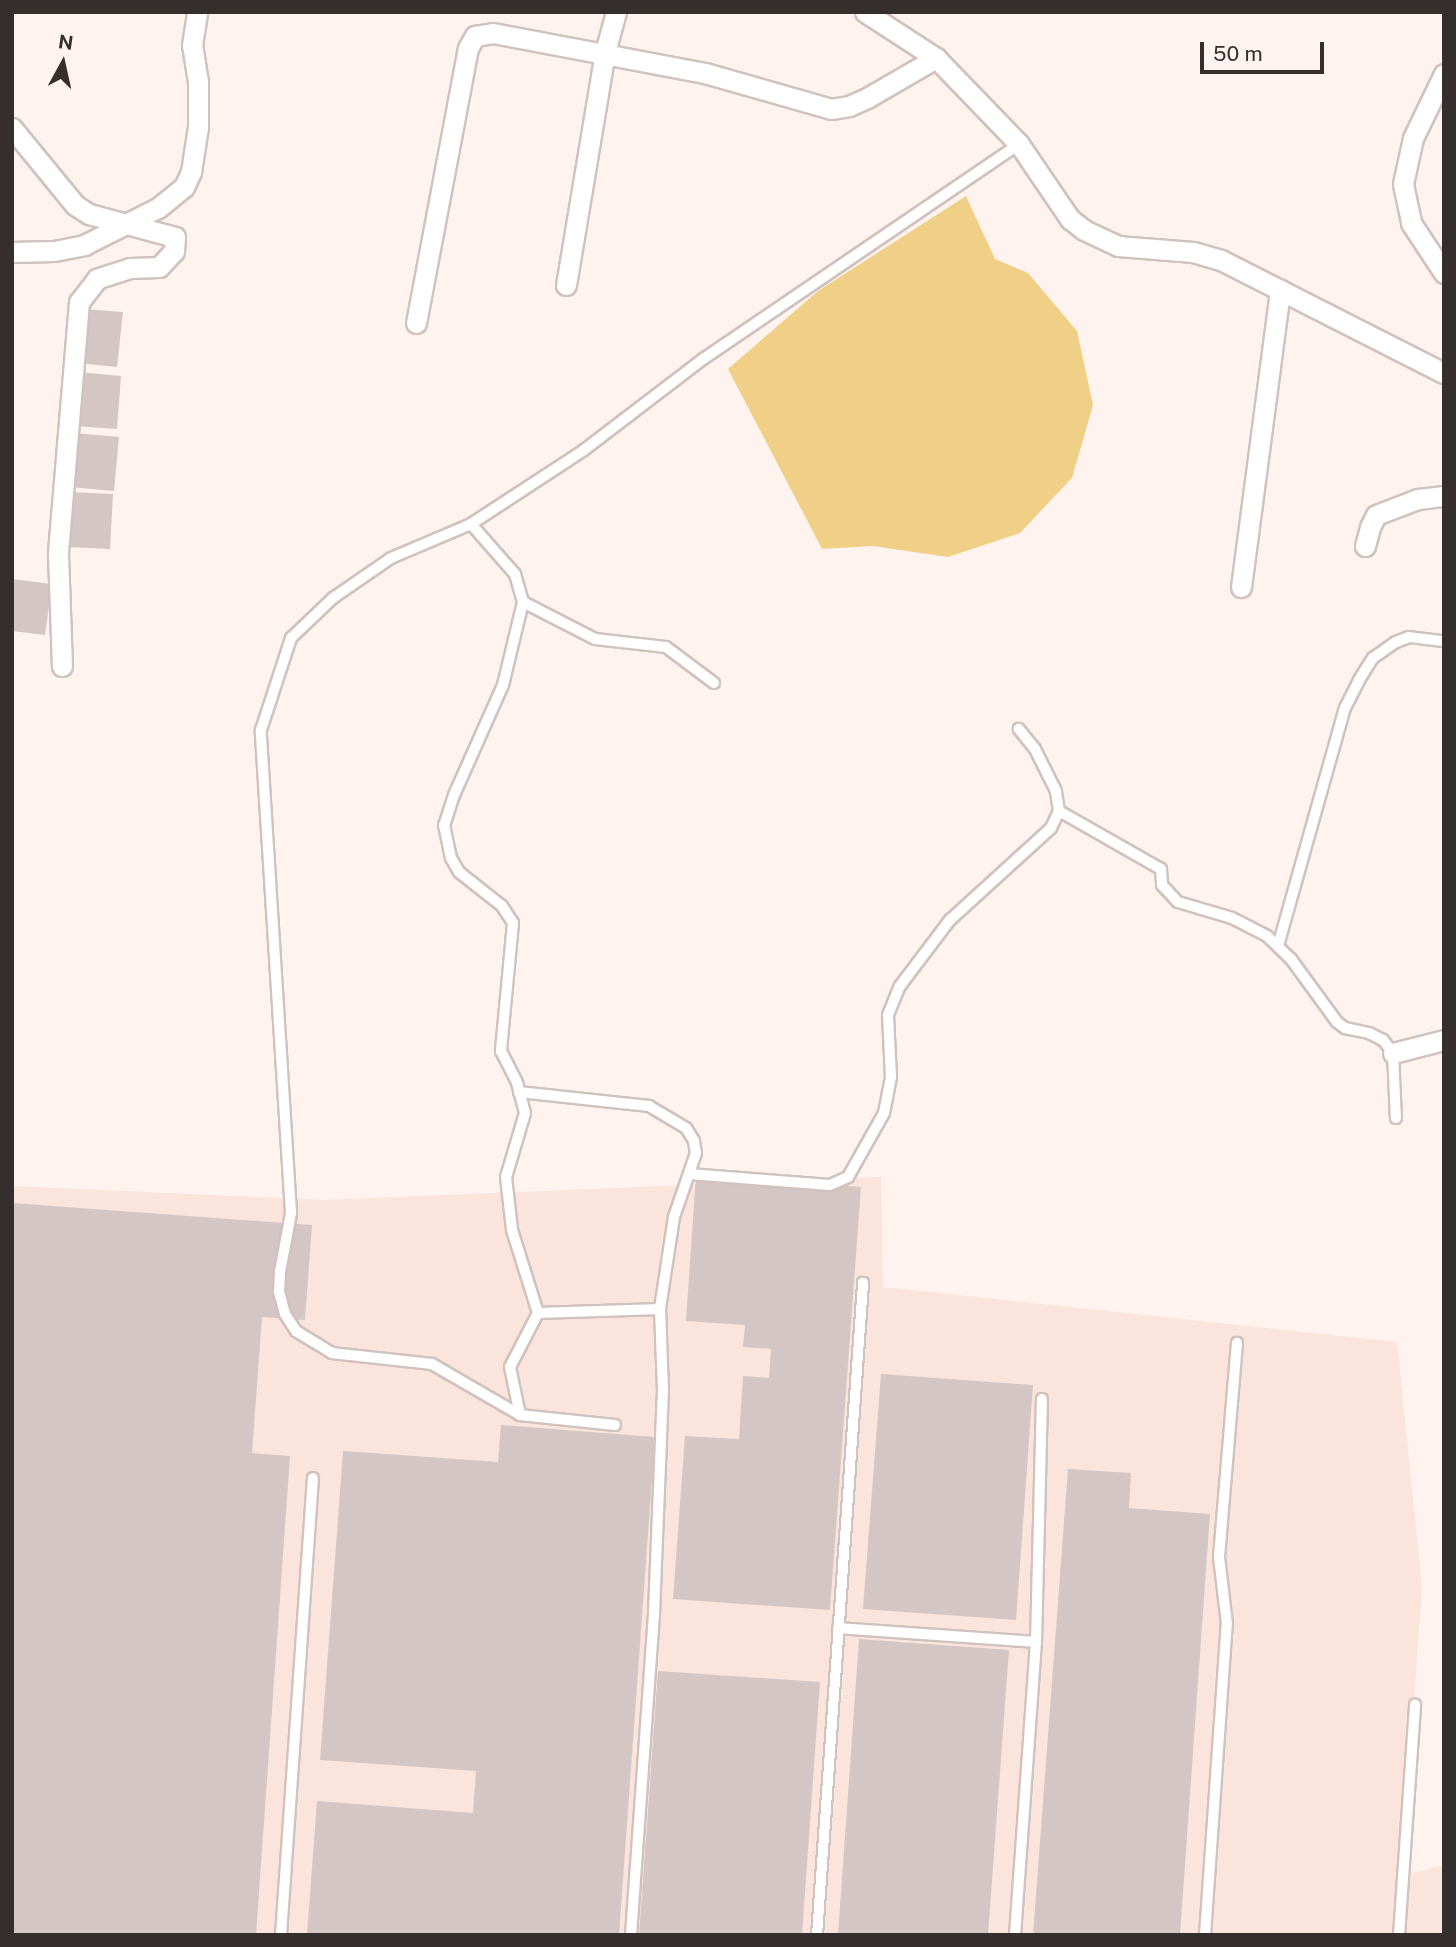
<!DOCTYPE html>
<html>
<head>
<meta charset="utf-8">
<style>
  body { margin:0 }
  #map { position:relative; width:1456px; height:1947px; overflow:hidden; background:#fef3ef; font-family:"Public Sans",sans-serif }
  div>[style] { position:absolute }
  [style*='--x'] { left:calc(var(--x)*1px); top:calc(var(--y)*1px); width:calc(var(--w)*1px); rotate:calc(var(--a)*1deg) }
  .built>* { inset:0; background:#fae4dc }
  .green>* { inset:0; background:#f0cf87 }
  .building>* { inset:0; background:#d5c6c6 }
  .roads { filter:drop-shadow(2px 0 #d0c2be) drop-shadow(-2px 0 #d0c2be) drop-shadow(0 2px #d0c2be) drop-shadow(0 -2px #d0c2be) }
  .service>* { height:10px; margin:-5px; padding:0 5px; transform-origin:5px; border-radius:5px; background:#fff }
  .minor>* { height:19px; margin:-9.5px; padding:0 9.5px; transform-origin:9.5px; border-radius:9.5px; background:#fff }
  span { translate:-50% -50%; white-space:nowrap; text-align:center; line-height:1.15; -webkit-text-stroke:5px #fef3ef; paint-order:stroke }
  .frame { position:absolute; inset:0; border:14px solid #342f2d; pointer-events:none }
  .north { position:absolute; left:28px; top:28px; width:70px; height:70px; -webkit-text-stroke:5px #fef3ef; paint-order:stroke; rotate:8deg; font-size:19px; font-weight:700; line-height:28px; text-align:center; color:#342f2d }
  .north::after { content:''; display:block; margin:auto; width:24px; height:32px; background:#342f2d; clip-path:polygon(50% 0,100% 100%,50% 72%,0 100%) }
  .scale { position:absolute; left:1200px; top:42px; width:124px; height:32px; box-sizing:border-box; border:4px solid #342f2d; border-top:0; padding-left:9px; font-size:21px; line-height:24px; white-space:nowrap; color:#342f2d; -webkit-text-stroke:5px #fef3ef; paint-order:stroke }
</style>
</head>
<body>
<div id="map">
  <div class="built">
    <div style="clip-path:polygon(881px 1177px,883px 1287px,1397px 1342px,1422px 1588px,1401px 1876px,1444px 1865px,1444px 1935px,12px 1935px,12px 1186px,326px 1200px)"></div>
  </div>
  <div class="green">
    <div style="clip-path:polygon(966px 196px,995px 259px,1028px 273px,1077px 331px,1093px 405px,1072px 478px,1020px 533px,948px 557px,873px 546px,822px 549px,728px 369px,818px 291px)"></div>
  </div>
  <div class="building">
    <div style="clip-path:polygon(84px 309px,123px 312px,117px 367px,79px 363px)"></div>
    <div style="clip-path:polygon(79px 372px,121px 376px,117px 429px,74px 426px)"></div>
    <div style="clip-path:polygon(74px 433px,119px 437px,114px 491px,70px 487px)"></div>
    <div style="clip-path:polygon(69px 492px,113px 494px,110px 549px,67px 547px)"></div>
    <div style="clip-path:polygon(12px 579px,52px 584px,45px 635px,12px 631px)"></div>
    <div style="clip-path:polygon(696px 1175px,861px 1187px,830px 1610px,673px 1599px,685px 1436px,739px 1439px,743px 1376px,769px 1378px,771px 1349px,743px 1347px,745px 1325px,686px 1321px)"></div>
    <div style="clip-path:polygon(12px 1203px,312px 1225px,305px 1320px,262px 1317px,252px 1453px,290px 1456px,256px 1935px,12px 1935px)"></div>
    <div style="clip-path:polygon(881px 1374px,1033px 1385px,1016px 1620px,863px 1609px)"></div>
    <div style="clip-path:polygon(501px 1425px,655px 1437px,619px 1935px,307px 1935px,317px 1801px,473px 1813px,476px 1771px,320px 1760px,343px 1451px,498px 1462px)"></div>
    <div style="clip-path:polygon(1068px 1469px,1131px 1473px,1129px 1508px,1210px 1514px,1180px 1935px,1033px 1935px)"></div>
    <div style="clip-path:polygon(859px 1639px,1009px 1650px,988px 1935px,838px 1935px)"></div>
    <div style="clip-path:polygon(658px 1671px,820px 1682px,802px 1935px,639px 1935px)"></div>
  </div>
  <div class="roads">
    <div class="service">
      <div style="--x:471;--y:524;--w:67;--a:48.7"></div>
      <div style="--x:515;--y:574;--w:29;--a:74"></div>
      <div style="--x:523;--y:602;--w:85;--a:103.5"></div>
      <div style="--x:503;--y:685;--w:120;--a:114"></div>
      <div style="--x:454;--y:795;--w:32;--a:108"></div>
      <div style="--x:444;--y:825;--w:34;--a:78"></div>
      <div style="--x:451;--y:858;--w:16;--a:60"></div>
      <div style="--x:459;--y:872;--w:55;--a:38.3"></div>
      <div style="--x:502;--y:906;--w:20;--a:57"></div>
      <div style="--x:513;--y:923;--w:129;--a:95.4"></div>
      <div style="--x:501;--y:1051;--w:36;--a:63"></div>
      <div style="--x:517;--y:1083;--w:31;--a:75"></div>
      <div style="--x:525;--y:1113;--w:67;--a:106.5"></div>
      <div style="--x:506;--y:1177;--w:53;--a:83.5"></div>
      <div style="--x:512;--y:1230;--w:87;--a:72.6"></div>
      <div style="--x:538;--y:1313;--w:61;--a:117.4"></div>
      <div style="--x:510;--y:1367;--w:49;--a:78.2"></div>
      <div style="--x:523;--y:602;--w:81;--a:27.2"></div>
      <div style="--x:595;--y:639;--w:71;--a:6.4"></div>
      <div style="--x:666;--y:647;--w:60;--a:36.9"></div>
      <div style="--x:1059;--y:811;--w:117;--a:29.6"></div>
      <div style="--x:1161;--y:869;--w:16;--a:86"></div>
      <div style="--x:1162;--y:885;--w:23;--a:47"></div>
      <div style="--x:1178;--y:902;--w:56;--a:16.5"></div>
      <div style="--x:1232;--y:918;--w:39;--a:27"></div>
      <div style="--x:1267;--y:936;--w:33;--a:44"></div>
      <div style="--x:1291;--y:959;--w:78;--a:53.9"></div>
      <div style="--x:1337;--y:1022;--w:10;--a:37"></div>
      <div style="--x:1345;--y:1028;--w:25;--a:12"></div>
      <div style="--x:1369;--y:1033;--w:16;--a:27"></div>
      <div style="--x:1383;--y:1040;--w:16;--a:52"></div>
      <div style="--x:1393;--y:1053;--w:65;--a:87.4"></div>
      <div style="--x:1278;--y:946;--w:247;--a:-74.3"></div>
      <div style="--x:1345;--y:708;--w:31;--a:-63"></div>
      <div style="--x:1359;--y:680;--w:26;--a:-58"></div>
      <div style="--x:1373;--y:658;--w:28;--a:-35"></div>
      <div style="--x:1396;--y:642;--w:14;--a:-21"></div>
      <div style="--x:1409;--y:637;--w:35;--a:7"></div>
      <div style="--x:519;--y:1092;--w:131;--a:6.1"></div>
      <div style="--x:649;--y:1106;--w:43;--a:30.7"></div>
      <div style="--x:686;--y:1128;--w:15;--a:58"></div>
      <div style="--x:694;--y:1141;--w:12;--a:81"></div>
      <div style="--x:696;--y:1153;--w:68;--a:109"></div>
      <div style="--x:674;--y:1217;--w:93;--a:98.7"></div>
      <div style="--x:689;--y:1174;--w:141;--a:4.5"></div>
      <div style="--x:830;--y:1185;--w:20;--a:-24"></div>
      <div style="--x:848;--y:1177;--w:73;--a:-60.6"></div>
      <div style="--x:884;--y:1113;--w:37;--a:-79"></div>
      <div style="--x:891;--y:1077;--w:62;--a:-92.8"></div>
      <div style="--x:888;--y:1015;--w:31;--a:-68"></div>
      <div style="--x:900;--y:986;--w:83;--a:-52.9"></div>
      <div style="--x:950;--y:920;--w:137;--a:-42.3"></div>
      <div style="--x:1051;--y:828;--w:19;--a:-65"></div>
      <div style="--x:1059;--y:811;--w:20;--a:-99"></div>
      <div style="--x:1056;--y:791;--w:47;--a:-116.6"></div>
      <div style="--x:1035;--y:749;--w:26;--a:-129"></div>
      <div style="--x:538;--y:1313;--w:122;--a:-1.9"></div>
      <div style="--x:660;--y:1309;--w:80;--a:87.9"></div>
      <div style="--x:663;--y:1389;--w:225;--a:92.3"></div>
      <div style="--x:654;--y:1614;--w:322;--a:94.1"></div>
      <div style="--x:615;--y:1425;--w:96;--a:-174"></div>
      <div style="--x:520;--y:1415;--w:102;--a:-149.9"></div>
      <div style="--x:432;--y:1364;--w:101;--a:-173.7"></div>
      <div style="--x:332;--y:1353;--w:42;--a:-148.6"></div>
      <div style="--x:296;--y:1331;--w:20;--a:-123"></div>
      <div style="--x:285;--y:1314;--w:23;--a:-105"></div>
      <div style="--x:279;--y:1292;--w:20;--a:-87"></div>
      <div style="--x:280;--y:1272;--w:60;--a:-79.4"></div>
      <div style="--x:291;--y:1213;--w:484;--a:-93.6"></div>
      <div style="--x:261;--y:730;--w:97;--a:-71.9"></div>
      <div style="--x:291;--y:638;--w:58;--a:-43.6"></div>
      <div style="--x:333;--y:598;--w:70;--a:-34.6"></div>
      <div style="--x:391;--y:558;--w:87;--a:-23"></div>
      <div style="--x:471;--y:524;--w:135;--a:-33.2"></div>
      <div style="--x:584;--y:450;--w:150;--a:-37.4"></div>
      <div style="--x:703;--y:359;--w:382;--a:-34.2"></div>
      <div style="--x:838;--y:1628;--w:198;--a:4"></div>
      <div style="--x:1036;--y:1642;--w:294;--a:94.1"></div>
      <div style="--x:1036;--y:1642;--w:243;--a:-88.6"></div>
      <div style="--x:281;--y:1935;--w:458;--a:-86"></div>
      <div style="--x:817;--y:1935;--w:654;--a:-85.96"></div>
      <div style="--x:1205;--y:1935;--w:312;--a:-86"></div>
      <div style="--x:1227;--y:1624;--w:67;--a:-96.8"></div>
      <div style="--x:1219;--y:1557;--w:215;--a:-85.2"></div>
      <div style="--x:1399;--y:1935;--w:231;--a:-86"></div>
    </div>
    <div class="minor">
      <div style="--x:865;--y:12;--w:85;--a:32.9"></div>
      <div style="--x:936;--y:58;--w:120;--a:46"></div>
      <div style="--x:1019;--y:144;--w:91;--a:55.8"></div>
      <div style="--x:1070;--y:219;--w:18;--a:38"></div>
      <div style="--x:1084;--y:230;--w:38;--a:25"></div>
      <div style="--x:1118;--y:246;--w:75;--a:4.6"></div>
      <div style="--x:1193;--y:252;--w:29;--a:16"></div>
      <div style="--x:1221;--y:260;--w:250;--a:26.9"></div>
      <div style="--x:1444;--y:74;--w:71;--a:115.8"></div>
      <div style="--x:1413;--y:138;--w:47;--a:102.3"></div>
      <div style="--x:1403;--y:184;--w:40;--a:78"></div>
      <div style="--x:1411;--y:223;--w:60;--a:56.6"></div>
      <div style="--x:12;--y:128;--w:99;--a:50.7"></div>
      <div style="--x:75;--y:205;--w:17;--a:33"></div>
      <div style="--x:89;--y:214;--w:89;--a:15"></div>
      <div style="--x:175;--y:237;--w:14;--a:94"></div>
      <div style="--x:174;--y:251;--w:22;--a:133"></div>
      <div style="--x:159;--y:267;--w:29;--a:178"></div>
      <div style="--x:130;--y:268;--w:35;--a:162"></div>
      <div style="--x:97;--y:279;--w:29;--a:128"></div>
      <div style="--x:79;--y:302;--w:252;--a:94.8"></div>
      <div style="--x:58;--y:553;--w:113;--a:88"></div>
      <div style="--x:12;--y:252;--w:42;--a:-1.4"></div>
      <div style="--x:54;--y:251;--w:31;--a:-11"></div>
      <div style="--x:84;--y:245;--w:83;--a:-26.6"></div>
      <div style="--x:158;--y:208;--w:33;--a:-39"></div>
      <div style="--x:184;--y:187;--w:17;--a:-65"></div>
      <div style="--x:191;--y:172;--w:46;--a:-81.2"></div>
      <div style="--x:198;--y:127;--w:45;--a:-90"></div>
      <div style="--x:198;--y:82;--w:37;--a:-99"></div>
      <div style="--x:192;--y:45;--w:33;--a:-81"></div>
      <div style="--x:566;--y:285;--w:236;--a:-80.5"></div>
      <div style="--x:605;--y:52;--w:41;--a:-74.6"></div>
      <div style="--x:416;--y:323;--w:280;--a:-79.3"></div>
      <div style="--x:468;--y:48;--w:14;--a:-60"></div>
      <div style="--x:475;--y:36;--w:18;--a:-9"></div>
      <div style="--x:493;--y:33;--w:216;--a:10.7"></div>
      <div style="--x:705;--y:73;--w:131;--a:15.9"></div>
      <div style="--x:831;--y:109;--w:18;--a:-9"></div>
      <div style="--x:849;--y:106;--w:20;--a:-24"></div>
      <div style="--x:867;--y:98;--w:80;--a:-30.1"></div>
      <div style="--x:1365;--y:546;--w:20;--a:-75"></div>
      <div style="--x:1370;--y:527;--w:13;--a:-63"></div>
      <div style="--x:1376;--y:515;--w:45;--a:-20.9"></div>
      <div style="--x:1418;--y:499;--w:26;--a:-7"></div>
      <div style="--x:1241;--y:587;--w:300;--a:-82.5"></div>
      <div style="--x:1393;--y:1053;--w:53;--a:-14.3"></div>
    </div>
  </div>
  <div class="frame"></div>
  <div class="north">N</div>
  <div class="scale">50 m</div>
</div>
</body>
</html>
